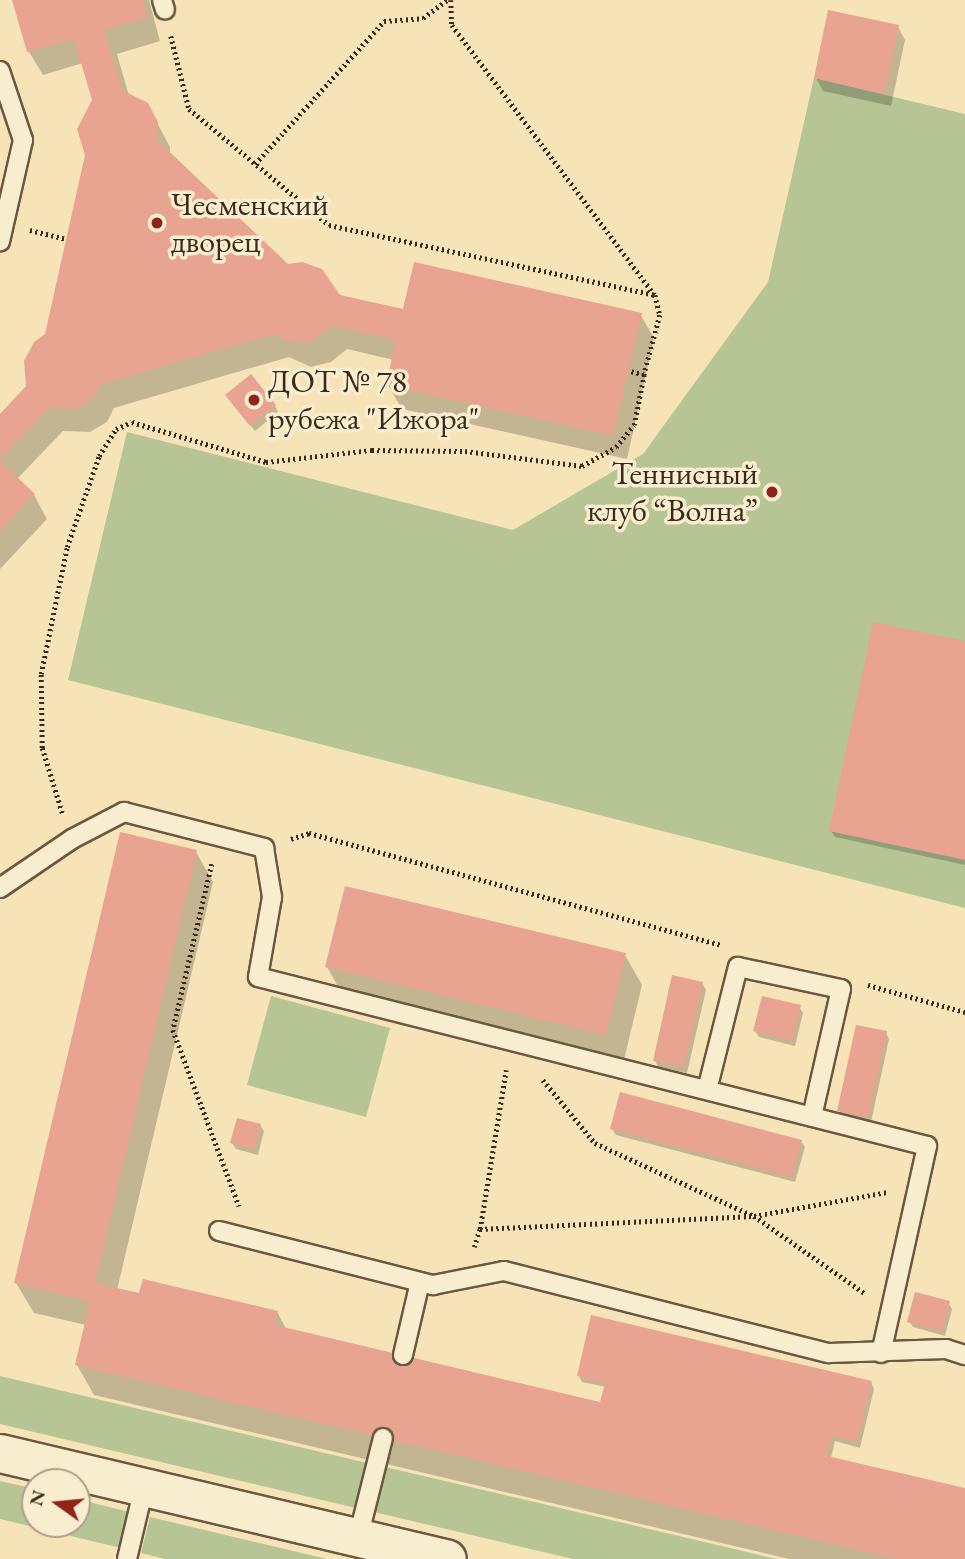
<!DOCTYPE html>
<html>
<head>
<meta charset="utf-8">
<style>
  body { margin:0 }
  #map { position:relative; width:965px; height:1559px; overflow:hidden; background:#f6e3b7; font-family:"EB Garamond",serif }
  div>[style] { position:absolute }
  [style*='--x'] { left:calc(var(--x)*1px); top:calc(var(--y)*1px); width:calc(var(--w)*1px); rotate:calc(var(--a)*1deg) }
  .green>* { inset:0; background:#b6c593 }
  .shadow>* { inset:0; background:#0003 }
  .building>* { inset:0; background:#e8a491 }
  .path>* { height:4.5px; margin-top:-2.25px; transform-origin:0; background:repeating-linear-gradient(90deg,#3b2a19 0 2px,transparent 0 5.5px) }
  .roads { filter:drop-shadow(2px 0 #6a5840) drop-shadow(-2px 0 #6a5840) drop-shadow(0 2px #6a5840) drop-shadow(0 -2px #6a5840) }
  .lane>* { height:18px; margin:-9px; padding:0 9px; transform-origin:9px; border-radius:9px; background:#f9edd0 }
  .street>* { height:37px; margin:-18.5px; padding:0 18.5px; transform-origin:18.5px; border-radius:18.5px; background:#f9edd0 }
  .dots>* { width:19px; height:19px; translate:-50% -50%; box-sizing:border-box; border:4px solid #f9edd0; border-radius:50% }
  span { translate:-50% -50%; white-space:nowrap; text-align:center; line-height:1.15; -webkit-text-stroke:7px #f9edd0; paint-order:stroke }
  .poi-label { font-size:32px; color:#3b2a19 }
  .left { translate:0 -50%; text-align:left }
  .right { translate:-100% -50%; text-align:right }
  .north { position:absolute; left:21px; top:1468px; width:70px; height:70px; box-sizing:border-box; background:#f9edd0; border:2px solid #ad9f87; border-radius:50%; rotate:285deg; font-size:19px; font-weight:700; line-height:28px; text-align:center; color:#3b2a19 }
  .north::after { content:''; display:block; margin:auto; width:24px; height:32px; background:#8f2418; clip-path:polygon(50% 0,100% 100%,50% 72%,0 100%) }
</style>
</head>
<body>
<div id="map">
  <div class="green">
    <div style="clip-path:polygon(814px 78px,965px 114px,965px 908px,68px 680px,127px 432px,513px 530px,643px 454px,768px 282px)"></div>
    <div style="clip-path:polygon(271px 996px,390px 1028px,366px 1117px,247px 1085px)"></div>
    <div style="clip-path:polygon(0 1376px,367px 1463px,356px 1508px,0 1424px)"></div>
    <div style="clip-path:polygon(385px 1467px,777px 1559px,573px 1559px,374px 1512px)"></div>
    <div style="clip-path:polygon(0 1481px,35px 1489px,35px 1524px,77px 1524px,77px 1499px,129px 1512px,121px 1548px,0 1519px)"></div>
    <div style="clip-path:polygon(150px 1517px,327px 1559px,165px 1559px,141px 1553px)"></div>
  </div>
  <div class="shadow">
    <div style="clip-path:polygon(14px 0,149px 0,160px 41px,117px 54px,129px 96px,147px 104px,170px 147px,170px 155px,287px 266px,339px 297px,404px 312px,640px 314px,654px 338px,627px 459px,402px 409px,388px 385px,394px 360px,347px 349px,331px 362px,311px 367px,289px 357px,114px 408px,107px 422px,90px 432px,63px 431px,17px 479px,34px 495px,47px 519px,0 569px,0 416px,28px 387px,47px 335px,87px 155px,94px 100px,83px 63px,43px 75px,29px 52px)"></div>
    <div style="clip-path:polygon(898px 27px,905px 40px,891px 106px,823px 91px,816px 78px)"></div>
    <div style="clip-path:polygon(231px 402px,275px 406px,278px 412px,255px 431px)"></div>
    <div style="clip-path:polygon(965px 643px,965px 865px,835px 837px,831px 831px)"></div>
    <div style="clip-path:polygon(196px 852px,213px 882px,117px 1290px,277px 1312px,287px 1330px,604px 1405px,606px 1387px,582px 1382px,579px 1376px,871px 1382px,874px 1389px,860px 1448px,835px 1441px,831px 1458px,965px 1490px,965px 1559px,789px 1559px,94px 1395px,77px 1365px,86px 1325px,34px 1313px,16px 1283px)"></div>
    <div style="clip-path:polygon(625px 955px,642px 985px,623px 1064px,344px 997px,327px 967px)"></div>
    <div style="clip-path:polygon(702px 983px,706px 990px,687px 1073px,658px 1067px,655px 1060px)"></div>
    <div style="clip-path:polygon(799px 1007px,803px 1013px,795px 1046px,759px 1037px,755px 1031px)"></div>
    <div style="clip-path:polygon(886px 1033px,889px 1039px,871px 1122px,843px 1116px,839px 1110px)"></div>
    <div style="clip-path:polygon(260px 1125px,264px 1131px,258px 1155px,236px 1149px,232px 1143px)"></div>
    <div style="clip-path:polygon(612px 1129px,801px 1141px,805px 1147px,795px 1182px,616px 1135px)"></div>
    <div style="clip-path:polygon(948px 1303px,952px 1309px,945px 1336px,913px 1327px,909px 1321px)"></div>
  </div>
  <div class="building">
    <div style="clip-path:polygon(12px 0,143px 0,148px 17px,104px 30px,122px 90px,148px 103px,158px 122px,157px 140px,288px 264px,302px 262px,322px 269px,340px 295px,403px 309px,414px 262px,642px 313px,613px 436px,386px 385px,396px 340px,333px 326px,307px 343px,287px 341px,274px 334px,101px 384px,93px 398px,76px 409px,49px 408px,0 459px,0 414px,26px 386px,24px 361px,34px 342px,45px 334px,85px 155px,77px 129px,92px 100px,74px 39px,27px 52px)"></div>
    <div style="clip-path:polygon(828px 10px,899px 25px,884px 94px,814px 78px)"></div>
    <div style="clip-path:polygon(251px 374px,276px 405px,250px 426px,225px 395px)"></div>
    <div style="clip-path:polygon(0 461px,35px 494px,0 531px)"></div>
    <div style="clip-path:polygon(873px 622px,965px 641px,965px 860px,829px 831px)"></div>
    <div style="clip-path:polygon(120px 832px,197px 850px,95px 1283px,139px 1293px,143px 1279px,278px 1311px,275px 1325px,600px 1402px,605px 1383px,577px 1376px,591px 1315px,872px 1381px,857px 1442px,832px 1436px,827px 1456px,965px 1488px,965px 1559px,896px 1559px,75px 1365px,90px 1301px,14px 1283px)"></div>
    <div style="clip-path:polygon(345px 886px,626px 953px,606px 1035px,325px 967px)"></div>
    <div style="clip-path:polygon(672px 975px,703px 982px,684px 1067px,653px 1061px)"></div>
    <div style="clip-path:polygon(762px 996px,801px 1005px,792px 1041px,753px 1031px)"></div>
    <div style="clip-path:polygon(856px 1025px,887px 1031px,868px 1117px,837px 1111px)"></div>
    <div style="clip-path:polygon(620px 1092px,802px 1140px,792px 1177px,610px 1129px)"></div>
    <div style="clip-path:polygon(237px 1118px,261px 1124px,255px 1149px,230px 1143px)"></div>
    <div style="clip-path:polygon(915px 1292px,950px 1301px,942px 1331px,907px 1322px)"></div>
  </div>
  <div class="path">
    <div style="--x:451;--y:0;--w:25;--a:88"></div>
    <div style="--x:452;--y:25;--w:338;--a:53.1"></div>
    <div style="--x:655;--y:295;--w:21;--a:76"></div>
    <div style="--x:660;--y:315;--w:62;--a:104.9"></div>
    <div style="--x:644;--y:375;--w:16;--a:-166"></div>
    <div style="--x:171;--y:36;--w:75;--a:76.1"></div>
    <div style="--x:189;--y:109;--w:182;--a:39.6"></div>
    <div style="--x:329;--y:225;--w:333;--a:12.1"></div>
    <div style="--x:255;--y:164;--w:193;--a:-47.9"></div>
    <div style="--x:384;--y:21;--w:39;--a:-4"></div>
    <div style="--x:423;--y:18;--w:30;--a:-37"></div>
    <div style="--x:30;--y:230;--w:38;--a:14"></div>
    <div style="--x:62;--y:813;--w:68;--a:-107.1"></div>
    <div style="--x:42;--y:748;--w:74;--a:-90.8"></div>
    <div style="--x:41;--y:674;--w:130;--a:-78.4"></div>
    <div style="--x:67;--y:547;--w:96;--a:-70.6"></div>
    <div style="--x:99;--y:456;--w:32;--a:-58"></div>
    <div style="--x:116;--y:429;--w:17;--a:-24"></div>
    <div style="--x:132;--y:422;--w:140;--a:16.6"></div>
    <div style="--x:266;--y:462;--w:107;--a:-6.5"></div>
    <div style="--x:372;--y:450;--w:93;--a:0.6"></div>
    <div style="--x:465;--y:451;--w:118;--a:7.3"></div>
    <div style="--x:582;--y:466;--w:39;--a:-29"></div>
    <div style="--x:616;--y:447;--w:28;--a:-51"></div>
    <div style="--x:634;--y:425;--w:51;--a:-78.7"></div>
    <div style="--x:291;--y:839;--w:19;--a:-18"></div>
    <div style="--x:309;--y:833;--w:427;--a:15.2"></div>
    <div style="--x:212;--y:864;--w:171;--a:103.2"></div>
    <div style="--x:173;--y:1030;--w:188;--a:69.4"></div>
    <div style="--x:868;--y:985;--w:101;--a:15.6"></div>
    <div style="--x:543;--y:1080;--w:82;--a:50.5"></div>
    <div style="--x:595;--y:1143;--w:175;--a:24.7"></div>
    <div style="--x:754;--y:1216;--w:136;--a:34.9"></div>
    <div style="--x:480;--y:1229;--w:161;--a:-80.7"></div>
    <div style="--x:474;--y:1247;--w:19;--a:-72"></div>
    <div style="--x:480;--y:1229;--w:274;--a:-2.7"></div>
    <div style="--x:754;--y:1216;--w:135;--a:-10.2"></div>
  </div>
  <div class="roads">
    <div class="lane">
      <div style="--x:162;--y:0;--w:10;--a:73"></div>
      <div style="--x:0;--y:71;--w:73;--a:71.6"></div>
      <div style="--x:23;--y:140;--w:104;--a:102.8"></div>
      <div style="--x:0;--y:888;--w:87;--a:-34.2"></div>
      <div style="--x:72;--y:839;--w:59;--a:-27.4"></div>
      <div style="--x:124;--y:812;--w:145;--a:14.4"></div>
      <div style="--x:264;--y:848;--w:50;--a:80.7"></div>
      <div style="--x:272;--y:897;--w:81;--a:99.9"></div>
      <div style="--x:258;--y:977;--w:690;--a:14.18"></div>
      <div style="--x:927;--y:1146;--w:212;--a:102.5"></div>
      <div style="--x:707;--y:1090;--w:127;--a:-75.9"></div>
      <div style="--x:738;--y:967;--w:105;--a:12.1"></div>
      <div style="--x:841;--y:989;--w:131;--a:102.8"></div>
      <div style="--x:219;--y:1231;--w:221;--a:14.2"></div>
      <div style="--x:433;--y:1285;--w:72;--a:-11.2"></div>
      <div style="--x:504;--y:1271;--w:335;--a:14.2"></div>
      <div style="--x:829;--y:1353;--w:117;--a:-2"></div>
      <div style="--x:946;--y:1349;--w:20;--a:18"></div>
      <div style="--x:403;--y:1355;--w:75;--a:-76.9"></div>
      <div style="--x:358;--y:1538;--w:103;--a:-76"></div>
      <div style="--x:127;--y:1559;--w:74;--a:-76.7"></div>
    </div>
    <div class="street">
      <div style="--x:0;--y:1453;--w:459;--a:13.3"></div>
    </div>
  </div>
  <div class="dots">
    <div style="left:157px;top:223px;background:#8f2418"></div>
    <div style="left:254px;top:400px;background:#8f2418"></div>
    <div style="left:772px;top:492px;background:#8f2418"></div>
  </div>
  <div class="poi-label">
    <span class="left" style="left:171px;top:223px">Чесменский<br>дворец</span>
    <span class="left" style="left:268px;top:400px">ДОТ № 78<br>рубежа "Ижора"</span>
    <span class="right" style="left:758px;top:492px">Теннисный<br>клуб “Волна”</span>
  </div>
  <div class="north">N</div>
</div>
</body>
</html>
